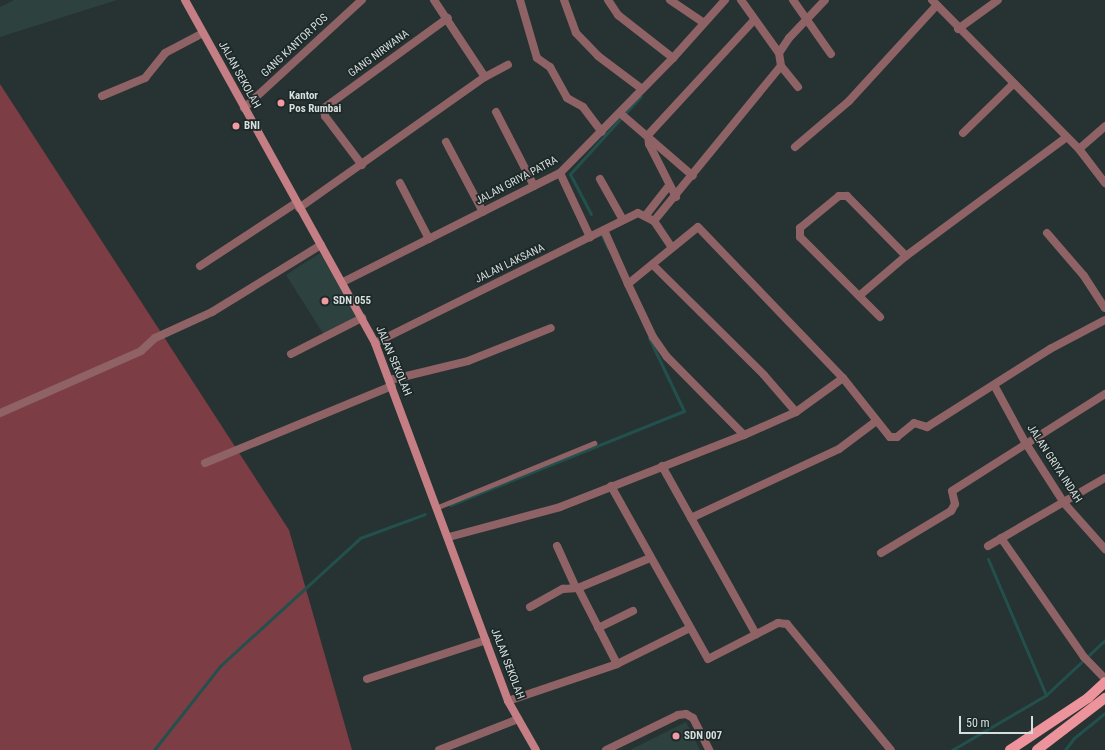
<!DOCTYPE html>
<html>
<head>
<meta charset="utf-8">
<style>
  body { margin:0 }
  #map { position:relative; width:1105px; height:750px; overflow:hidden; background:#273332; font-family:"Roboto Condensed",sans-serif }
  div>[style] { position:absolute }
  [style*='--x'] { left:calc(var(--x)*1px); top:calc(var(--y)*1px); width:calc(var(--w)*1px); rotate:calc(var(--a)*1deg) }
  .built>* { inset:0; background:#2d413f }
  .green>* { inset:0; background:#7c3d44 }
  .stream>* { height:3px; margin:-1.5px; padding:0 1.5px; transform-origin:1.5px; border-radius:1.5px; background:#22504d }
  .lane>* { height:5px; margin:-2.5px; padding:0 2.5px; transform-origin:2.5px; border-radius:2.5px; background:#8f6366 }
  .street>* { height:8px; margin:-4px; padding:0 4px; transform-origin:4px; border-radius:4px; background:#8f6366 }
  .secondary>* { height:8px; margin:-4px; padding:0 4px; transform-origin:4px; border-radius:4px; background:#c47e84 }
  .primary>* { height:10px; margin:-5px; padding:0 5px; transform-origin:5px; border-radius:5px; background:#ec939b }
  .dots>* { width:11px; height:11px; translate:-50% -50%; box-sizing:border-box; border:2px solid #1d2928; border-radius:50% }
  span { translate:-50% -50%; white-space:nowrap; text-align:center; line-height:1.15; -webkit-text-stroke:3.5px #1d2928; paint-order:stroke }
  .street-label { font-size:11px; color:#d7dfde }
  .poi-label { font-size:11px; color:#d7dfde; font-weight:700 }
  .left { translate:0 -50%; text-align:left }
  .scale { position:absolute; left:959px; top:716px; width:74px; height:18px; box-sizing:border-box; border:2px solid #d7dfde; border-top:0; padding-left:5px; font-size:12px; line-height:14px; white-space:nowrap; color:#d7dfde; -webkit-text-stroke:3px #1d2928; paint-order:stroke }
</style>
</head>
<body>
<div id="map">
  <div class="built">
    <div style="clip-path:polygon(14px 0,117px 0,0 37px,0 7px)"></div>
    <div style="clip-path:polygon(320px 253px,357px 316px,324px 335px,286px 275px)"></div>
    <div style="clip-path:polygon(686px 722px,700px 750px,632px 750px,632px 749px)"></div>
  </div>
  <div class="green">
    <div style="clip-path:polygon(0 84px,289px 530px,352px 750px,0 750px)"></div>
  </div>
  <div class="stream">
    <div style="--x:591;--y:214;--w:45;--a:-117.7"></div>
    <div style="--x:570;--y:174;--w:105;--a:-47.7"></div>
    <div style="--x:601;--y:233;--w:17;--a:65"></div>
    <div style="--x:450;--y:505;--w:252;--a:-21.9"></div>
    <div style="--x:684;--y:411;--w:81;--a:-115.6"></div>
    <div style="--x:988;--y:559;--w:148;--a:66.9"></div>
    <div style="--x:154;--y:750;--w:107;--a:-51.8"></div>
    <div style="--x:220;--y:666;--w:190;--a:-42.4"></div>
    <div style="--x:360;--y:538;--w:69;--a:-20.3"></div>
    <div style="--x:952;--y:750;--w:109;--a:-30.3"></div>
    <div style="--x:1046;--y:695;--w:81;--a:-43"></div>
    <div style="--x:1065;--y:750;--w:15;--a:-53"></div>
    <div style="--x:1074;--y:738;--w:40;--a:-39"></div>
  </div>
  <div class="lane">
    <div style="--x:438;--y:507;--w:169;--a:-22.3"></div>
  </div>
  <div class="street">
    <div style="--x:434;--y:0;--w:92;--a:56.5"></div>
    <div style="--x:520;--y:0;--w:60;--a:73.7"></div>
    <div style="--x:537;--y:58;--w:16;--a:35"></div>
    <div style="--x:550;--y:67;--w:35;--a:61"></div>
    <div style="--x:567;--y:98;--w:18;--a:29"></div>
    <div style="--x:583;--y:107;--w:31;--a:53"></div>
    <div style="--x:564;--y:0;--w:35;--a:70"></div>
    <div style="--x:576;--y:33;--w:32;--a:46"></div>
    <div style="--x:598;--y:56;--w:55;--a:36.9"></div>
    <div style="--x:608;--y:0;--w:18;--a:56"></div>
    <div style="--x:618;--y:15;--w:70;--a:38"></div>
    <div style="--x:670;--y:0;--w:40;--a:34"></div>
    <div style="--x:741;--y:0;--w:65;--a:54.4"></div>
    <div style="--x:779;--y:53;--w:13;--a:81"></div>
    <div style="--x:781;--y:66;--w:27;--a:51"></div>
    <div style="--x:793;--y:0;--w:66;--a:54.9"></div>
    <div style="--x:932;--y:0;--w:209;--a:45.4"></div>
    <div style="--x:1079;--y:149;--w:43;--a:52.6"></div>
    <div style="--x:958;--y:29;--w:49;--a:-35.9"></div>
    <div style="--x:779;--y:53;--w:18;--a:-56"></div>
    <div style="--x:789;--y:38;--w:52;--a:-46.5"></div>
    <div style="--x:102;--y:96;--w:47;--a:-22.7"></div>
    <div style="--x:145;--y:78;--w:32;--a:-51"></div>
    <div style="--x:165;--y:53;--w:43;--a:-27.8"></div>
    <div style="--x:244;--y:108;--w:160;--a:-42.5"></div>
    <div style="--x:496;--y:112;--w:83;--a:62.8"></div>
    <div style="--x:620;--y:113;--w:96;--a:40.8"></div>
    <div style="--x:963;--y:133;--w:70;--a:-44.4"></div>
    <div style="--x:446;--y:142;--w:79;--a:62.1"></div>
    <div style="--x:795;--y:147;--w:71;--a:-40.4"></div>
    <div style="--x:849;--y:101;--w:130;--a:-47.5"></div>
    <div style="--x:1079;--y:149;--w:35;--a:-41"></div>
    <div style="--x:362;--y:165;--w:61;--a:-127.1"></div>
    <div style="--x:325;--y:116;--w:8;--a:-97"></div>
    <div style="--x:324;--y:108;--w:153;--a:-36"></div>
    <div style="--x:560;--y:173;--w:71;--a:64.9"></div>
    <div style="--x:600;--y:179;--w:47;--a:60.7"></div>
    <div style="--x:400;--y:183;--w:63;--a:62.6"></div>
    <div style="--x:676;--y:197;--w:59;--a:-117"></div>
    <div style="--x:649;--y:144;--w:9;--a:-96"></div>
    <div style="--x:648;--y:135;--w:156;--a:-47.3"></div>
    <div style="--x:299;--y:208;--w:228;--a:-35.2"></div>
    <div style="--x:485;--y:77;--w:26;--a:-28"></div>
    <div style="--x:646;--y:215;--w:37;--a:-52"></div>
    <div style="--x:654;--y:221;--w:200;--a:-50.7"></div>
    <div style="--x:604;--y:230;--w:59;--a:66"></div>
    <div style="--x:1047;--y:233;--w:57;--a:49.3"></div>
    <div style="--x:1084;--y:276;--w:38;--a:57"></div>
    <div style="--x:653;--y:265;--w:156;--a:44.7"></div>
    <div style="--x:764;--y:375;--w:49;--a:49.1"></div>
    <div style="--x:200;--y:266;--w:115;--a:-33.3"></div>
    <div style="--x:343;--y:282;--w:243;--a:-26.7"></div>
    <div style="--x:560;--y:173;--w:161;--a:-45.5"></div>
    <div style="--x:673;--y:58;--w:78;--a:-48.1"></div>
    <div style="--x:859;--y:296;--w:62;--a:-40.4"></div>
    <div style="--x:880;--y:317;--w:113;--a:-135"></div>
    <div style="--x:800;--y:237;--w:9;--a:-90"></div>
    <div style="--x:800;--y:228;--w:50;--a:-39.4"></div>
    <div style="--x:839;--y:196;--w:8;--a:0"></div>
    <div style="--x:847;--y:196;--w:84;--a:45.5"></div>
    <div style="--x:906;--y:256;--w:200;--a:-36.5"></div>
    <div style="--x:375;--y:343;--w:293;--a:-26.3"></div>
    <div style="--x:638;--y:213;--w:18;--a:27"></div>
    <div style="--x:654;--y:221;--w:30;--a:56"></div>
    <div style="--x:291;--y:354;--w:80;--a:-26.9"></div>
    <div style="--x:390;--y:380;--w:80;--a:-13.7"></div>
    <div style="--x:468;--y:361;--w:89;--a:-21.7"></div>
    <div style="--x:994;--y:385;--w:65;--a:61.5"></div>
    <div style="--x:1025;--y:442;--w:72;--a:57.4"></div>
    <div style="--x:1064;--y:503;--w:62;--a:48.3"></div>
    <div style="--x:0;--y:413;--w:154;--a:-23.7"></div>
    <div style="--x:141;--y:351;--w:19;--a:-43"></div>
    <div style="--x:155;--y:338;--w:63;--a:-24.5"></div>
    <div style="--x:212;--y:312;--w:128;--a:-31.6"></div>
    <div style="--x:744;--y:435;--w:110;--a:-134.6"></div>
    <div style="--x:667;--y:357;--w:24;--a:-125"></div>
    <div style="--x:653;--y:337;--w:59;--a:-115.3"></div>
    <div style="--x:628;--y:284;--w:90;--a:-39.2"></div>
    <div style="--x:698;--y:227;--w:209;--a:46.2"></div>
    <div style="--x:843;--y:378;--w:75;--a:51.5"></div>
    <div style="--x:890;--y:437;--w:7;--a:0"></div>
    <div style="--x:897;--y:437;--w:22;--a:-39"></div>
    <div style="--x:914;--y:423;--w:14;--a:17"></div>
    <div style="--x:927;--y:427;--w:146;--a:-32.4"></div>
    <div style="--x:1050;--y:349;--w:62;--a:-27.8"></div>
    <div style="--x:205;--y:463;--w:202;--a:-22.4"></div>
    <div style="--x:662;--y:466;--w:193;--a:60.8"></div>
    <div style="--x:611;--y:486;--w:198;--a:60.7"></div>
    <div style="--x:708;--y:659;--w:79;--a:-27.2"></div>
    <div style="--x:778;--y:623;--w:9;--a:6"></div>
    <div style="--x:787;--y:624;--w:163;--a:50.5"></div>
    <div style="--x:691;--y:518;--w:163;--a:-25"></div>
    <div style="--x:839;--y:449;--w:45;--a:-36.9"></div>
    <div style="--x:449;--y:537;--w:115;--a:-15.1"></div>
    <div style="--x:560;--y:507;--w:198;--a:-21.4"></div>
    <div style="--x:744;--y:435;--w:57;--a:-23.9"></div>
    <div style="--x:796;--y:412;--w:58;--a:-35.9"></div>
    <div style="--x:1001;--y:538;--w:145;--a:55.1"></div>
    <div style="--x:1084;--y:657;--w:30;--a:46"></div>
    <div style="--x:557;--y:546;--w:46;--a:65.7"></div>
    <div style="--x:988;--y:546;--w:135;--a:-30.2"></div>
    <div style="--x:881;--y:553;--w:82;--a:-31"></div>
    <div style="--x:951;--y:511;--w:8;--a:-60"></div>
    <div style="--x:955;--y:504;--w:13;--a:-103"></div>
    <div style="--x:952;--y:491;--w:181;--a:-32.4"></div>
    <div style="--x:578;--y:588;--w:78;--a:-22.6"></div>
    <div style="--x:530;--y:607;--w:38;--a:-29"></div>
    <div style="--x:563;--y:589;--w:15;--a:-4"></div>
    <div style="--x:578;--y:588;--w:85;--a:62.8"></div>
    <div style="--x:598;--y:628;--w:39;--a:-26"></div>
    <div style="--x:367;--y:679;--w:125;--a:-18.1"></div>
    <div style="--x:508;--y:701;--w:115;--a:-18.7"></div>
    <div style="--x:617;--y:664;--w:81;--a:-26.3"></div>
    <div style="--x:439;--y:750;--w:85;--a:-21.4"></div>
    <div style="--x:606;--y:750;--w:80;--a:-25.9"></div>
    <div style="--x:678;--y:715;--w:8;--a:-7"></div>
    <div style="--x:686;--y:714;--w:8;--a:30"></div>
    <div style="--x:693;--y:718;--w:36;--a:63"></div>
  </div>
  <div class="secondary">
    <div style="--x:185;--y:0;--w:392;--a:61"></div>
    <div style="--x:375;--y:343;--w:382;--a:69.6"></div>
    <div style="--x:508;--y:701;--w:56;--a:60.3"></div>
  </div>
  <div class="primary">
    <div style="--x:1010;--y:750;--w:94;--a:-33.7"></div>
    <div style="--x:1088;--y:698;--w:23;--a:-43"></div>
    <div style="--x:1037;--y:750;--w:86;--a:-37.4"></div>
  </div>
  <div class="dots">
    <div style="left:281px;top:103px;background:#f49aa2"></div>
    <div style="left:236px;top:126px;background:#f49aa2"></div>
    <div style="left:325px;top:301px;background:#f49aa2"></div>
    <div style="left:676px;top:736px;background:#f49aa2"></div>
  </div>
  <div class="street-label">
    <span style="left:295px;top:46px;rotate:-43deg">GANG KANTOR POS</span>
    <span style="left:379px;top:54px;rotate:-36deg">GANG NIRWANA</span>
    <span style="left:239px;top:75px;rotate:61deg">JALAN SEKOLAH</span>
    <span style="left:517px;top:181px;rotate:-28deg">JALAN GRIYA PATRA</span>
    <span style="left:510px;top:264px;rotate:-26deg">JALAN LAKSANA</span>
    <span style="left:393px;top:361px;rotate:67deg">JALAN SEKOLAH</span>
    <span style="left:1054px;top:464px;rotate:57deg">JALAN GRIYA INDAH</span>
    <span style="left:507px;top:664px;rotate:69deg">JALAN SEKOLAH</span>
  </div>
  <div class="poi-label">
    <span class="left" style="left:289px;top:103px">Kantor<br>Pos Rumbai</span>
    <span class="left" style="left:244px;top:126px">BNI</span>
    <span class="left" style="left:333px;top:301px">SDN 055</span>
    <span class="left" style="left:684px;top:736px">SDN 007</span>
  </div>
  <div class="scale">50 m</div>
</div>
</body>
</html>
